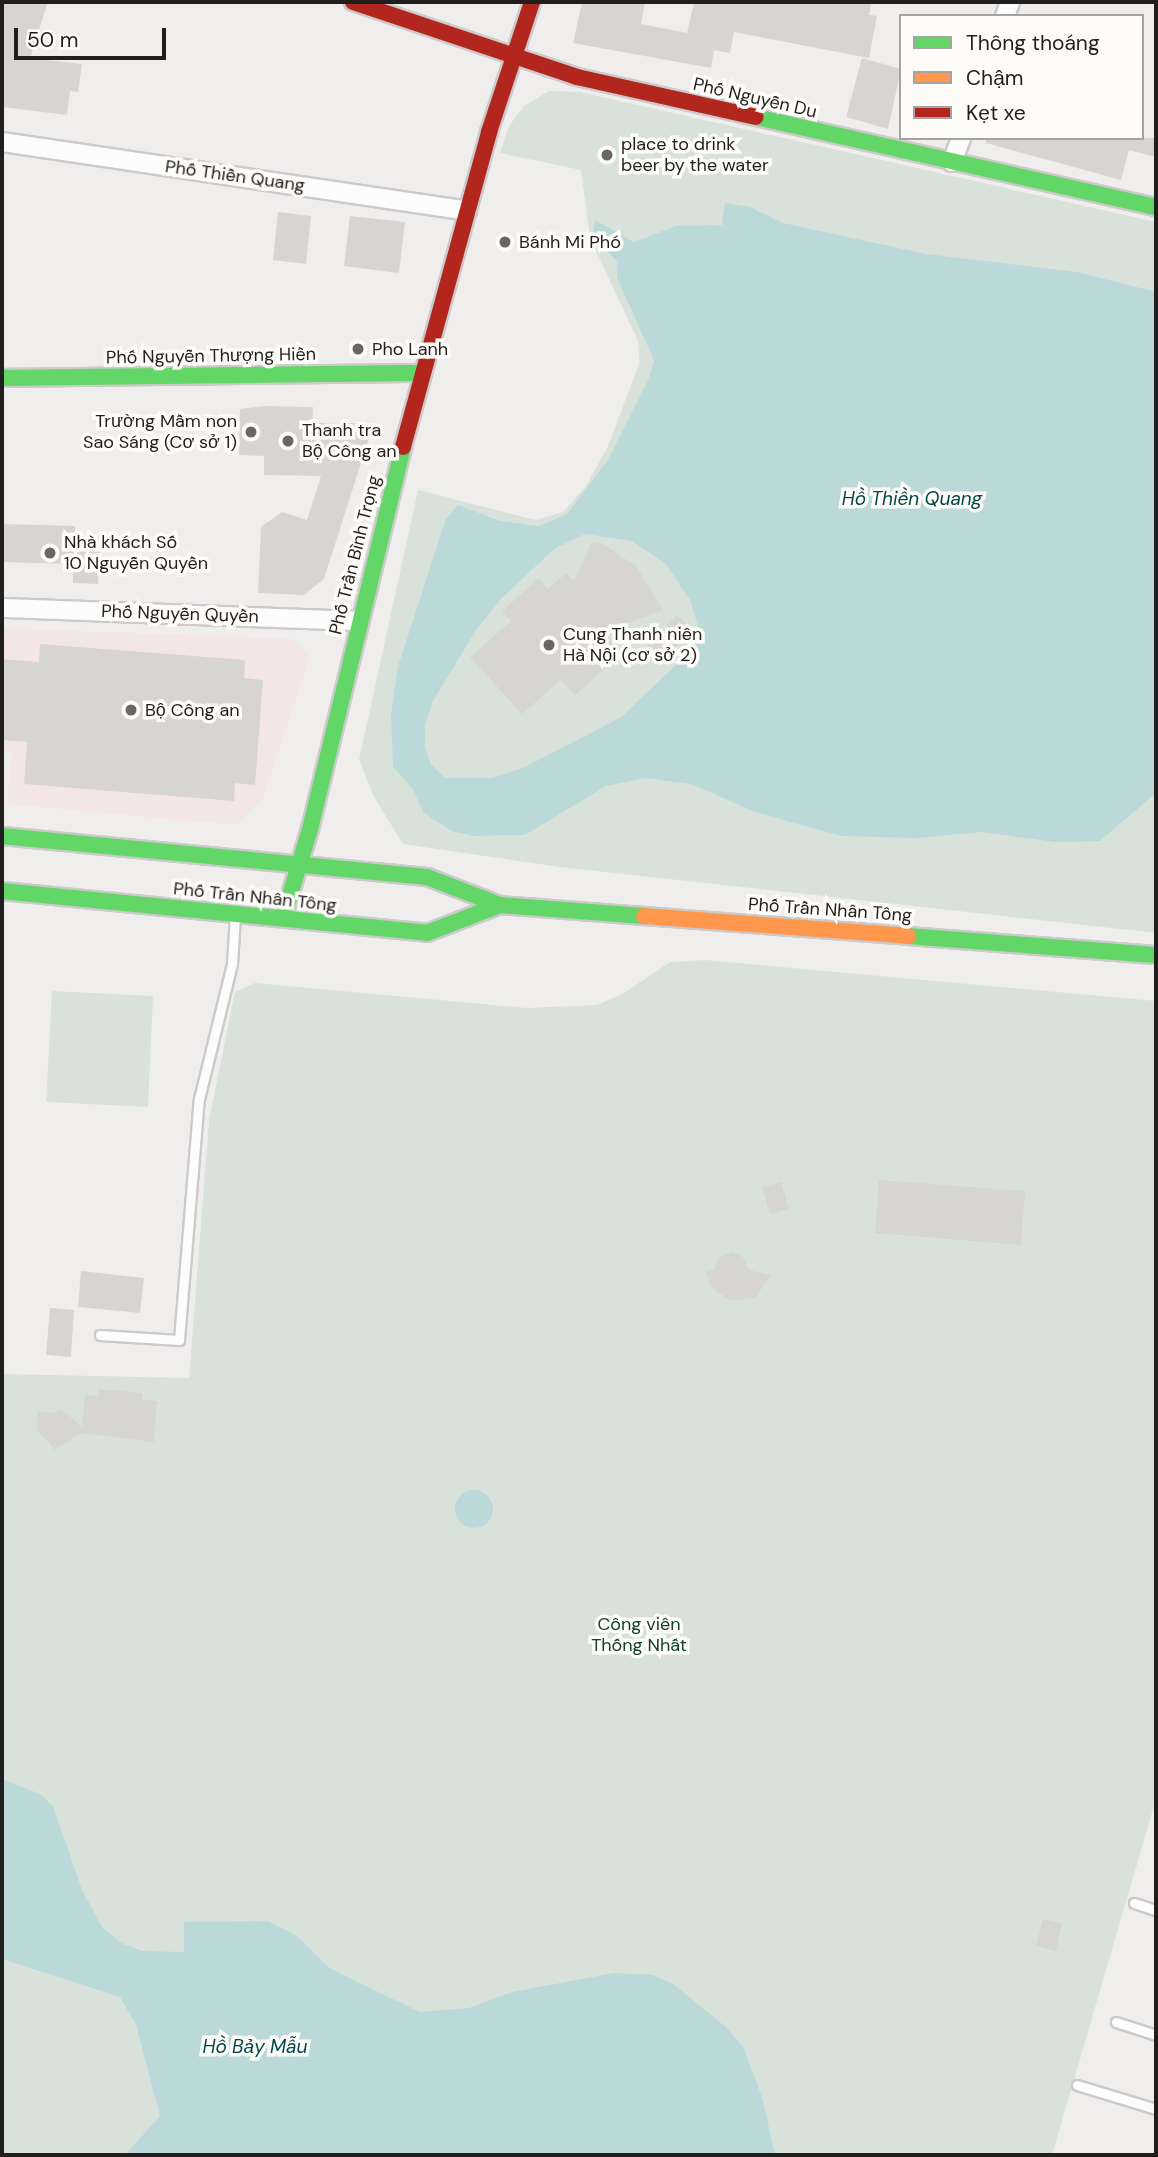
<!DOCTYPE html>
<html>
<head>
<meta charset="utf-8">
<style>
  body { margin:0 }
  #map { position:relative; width:1158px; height:2157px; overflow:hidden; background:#f0eeed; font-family:"DM Sans",sans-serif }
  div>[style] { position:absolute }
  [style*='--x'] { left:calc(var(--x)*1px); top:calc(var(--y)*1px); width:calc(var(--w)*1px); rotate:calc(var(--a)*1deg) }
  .commercial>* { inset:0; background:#f4e5e8 }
  .green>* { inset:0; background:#d8e2da }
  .water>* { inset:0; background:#bbd9d9 }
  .round { border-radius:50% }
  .building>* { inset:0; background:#d6d5d4 }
  .roads { filter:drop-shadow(2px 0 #cccaca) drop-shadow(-2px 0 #cccaca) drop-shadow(0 2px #cccaca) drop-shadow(0 -2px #cccaca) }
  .lane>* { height:9px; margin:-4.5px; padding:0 4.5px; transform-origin:4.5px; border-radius:4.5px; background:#fdfcfc }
  .street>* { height:18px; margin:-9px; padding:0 9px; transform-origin:9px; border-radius:9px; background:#fdfcfc }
  .fast>* { height:16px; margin:-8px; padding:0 8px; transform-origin:8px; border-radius:8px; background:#63d668 }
  .slow>* { height:16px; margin:-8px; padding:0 8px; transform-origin:8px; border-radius:8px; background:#ff974d }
  .jam>* { height:16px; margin:-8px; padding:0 8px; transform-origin:8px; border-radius:8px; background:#b3261e }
  .dots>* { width:19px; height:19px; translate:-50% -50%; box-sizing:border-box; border:4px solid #fefcf9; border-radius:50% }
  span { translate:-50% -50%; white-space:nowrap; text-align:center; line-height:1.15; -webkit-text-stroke:7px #fefcf9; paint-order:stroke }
  .street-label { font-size:18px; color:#201f1e }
  .poi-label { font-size:18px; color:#201f1e }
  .left { translate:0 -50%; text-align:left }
  .right { translate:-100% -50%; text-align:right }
  .park-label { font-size:18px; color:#104425 }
  .water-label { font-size:19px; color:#014747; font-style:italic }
  .frame { position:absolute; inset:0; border:4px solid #201f1e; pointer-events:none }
  .legend { position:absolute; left:899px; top:14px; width:245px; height:126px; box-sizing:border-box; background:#fefcf9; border:2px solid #a5a4a1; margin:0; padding:9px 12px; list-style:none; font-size:21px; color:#201f1e }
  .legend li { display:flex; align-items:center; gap:14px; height:35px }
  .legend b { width:35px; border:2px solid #a5a4a1 }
  .scale { position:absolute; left:14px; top:28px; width:152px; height:32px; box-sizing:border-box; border:4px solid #201f1e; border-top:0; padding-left:9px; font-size:21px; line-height:24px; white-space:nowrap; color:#201f1e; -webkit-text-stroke:5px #fefcf9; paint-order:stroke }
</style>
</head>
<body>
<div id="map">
  <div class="commercial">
    <div style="clip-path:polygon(2px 628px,294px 639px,310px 656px,263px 798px,236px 825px,7px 804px,12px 752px,2px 751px)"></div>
  </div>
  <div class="green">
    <div style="clip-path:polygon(549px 91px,580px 92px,1156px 222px,1156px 933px,560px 867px,403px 844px,374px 797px,359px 760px,418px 490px,536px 520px,563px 512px,586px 486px,608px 446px,639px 364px,638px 341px,590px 238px,581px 170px,500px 153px,509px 126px,524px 106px)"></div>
    <div style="clip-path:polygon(705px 960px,1156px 1001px,1156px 1799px,1052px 2155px,2px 2155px,2px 1374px,189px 1378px,209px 1120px,235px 992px,255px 983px,527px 1008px,597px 1005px,624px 993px,670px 962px)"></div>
    <div style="clip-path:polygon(52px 991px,153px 996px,148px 1107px,46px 1102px)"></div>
  </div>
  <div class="water">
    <div style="clip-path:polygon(evenodd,725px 203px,750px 207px,783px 223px,926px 254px,1077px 272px,1156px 292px,1156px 793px,1100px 841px,1056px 842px,981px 832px,917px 838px,842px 836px,755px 812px,691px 784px,645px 778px,606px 786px,525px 835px,473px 836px,452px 831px,424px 813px,412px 788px,393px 767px,391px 714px,398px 666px,446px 519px,458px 505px,500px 521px,539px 526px,567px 514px,608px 460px,649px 378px,654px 360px,617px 278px,618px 262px,593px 238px,595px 220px,634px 242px,676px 226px,722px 225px,725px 203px,585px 534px,632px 541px,666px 564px,690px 600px,698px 626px,694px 648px,620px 718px,523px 768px,492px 778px,445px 778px,431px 764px,425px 748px,425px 725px,433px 701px,476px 630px,501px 599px,554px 549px,585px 534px)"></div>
    <div class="round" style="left:455px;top:1490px;width:38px;height:38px"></div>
    <div style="clip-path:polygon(2px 1779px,40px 1794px,53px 1806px,82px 1890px,102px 1927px,121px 1943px,142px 1951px,184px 1952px,184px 1922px,268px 1921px,296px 1935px,329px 1968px,420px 2012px,469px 2008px,512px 1992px,614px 1973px,653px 1975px,673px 1984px,727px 2028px,743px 2047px,762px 2097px,775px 2155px,125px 2155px,160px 2116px,136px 2025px,120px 1997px,2px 1959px)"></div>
  </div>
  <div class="building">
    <div style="clip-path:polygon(2px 2px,48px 2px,30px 58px,82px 64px,78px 92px,70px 91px,67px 115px,2px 107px)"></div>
    <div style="clip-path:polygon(582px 2px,645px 2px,641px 24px,687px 33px,694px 2px,872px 2px,869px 15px,877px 16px,869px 58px,734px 32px,730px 53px,714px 50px,711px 68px,573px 43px)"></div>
    <div style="clip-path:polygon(862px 58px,901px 69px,888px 129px,846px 117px)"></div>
    <div style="clip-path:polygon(986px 138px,1156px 138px,1156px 157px,1129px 150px,1121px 180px,986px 143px)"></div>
    <div style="clip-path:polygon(278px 212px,311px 216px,306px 264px,273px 260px)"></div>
    <div style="clip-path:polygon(350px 216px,405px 222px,399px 273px,344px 266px)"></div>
    <div style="clip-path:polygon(265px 406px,313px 407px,312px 423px,358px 423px,369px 438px,324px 579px,304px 595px,258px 593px,261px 527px,282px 512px,307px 520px,321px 476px,264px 475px,264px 456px,239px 455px,240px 409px)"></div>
    <div style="clip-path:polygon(2px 524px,75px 526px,75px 543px,100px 544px,98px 584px,73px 583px,73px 564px,2px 562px)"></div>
    <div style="clip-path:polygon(591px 543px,603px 544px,636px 566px,663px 610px,603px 633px,622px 653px,575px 695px,561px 680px,522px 714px,470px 657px,511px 621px,502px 611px,539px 578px,548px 589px,566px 573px,574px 581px)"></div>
    <div style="clip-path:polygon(677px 615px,692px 630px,663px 661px,647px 647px)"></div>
    <div style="clip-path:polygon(40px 644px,245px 660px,244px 678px,263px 680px,255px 785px,235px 783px,234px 801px,24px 784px,27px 742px,2px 740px,2px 659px,39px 662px)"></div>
    <div style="clip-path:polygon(879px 1180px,1025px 1191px,1021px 1245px,875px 1233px)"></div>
    <div style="clip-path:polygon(781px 1182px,789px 1209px,770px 1214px,762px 1187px)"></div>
    <div style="clip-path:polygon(731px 1252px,743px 1257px,749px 1270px,771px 1275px,755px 1298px,731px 1301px,712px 1288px,706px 1272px,714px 1270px,719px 1258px)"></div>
    <div style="clip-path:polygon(81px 1271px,144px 1278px,140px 1313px,78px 1307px)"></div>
    <div style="clip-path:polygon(50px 1308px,74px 1310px,71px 1357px,46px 1355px)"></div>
    <div style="clip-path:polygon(99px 1389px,143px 1393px,142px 1400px,157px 1401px,154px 1442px,81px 1433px,55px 1450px,36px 1429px,38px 1411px,55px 1413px,61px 1409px,82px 1427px,85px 1395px,99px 1396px)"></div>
    <div style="clip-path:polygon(1043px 1919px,1062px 1923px,1056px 1951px,1036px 1946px)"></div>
  </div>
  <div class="roads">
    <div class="lane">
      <div style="--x:100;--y:1335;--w:79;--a:3.6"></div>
      <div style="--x:179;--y:1340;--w:242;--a:-85.3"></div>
      <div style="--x:199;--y:1099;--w:139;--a:-76.3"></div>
      <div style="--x:232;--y:964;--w:49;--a:-86.5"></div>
      <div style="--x:1134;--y:1903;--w:23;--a:18"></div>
      <div style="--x:1116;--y:2022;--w:42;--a:18"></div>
      <div style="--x:1077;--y:2085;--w:83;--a:16.9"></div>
    </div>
    <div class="street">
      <div style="--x:1005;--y:16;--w:15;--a:-70"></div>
      <div style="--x:2;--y:142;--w:470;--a:8.4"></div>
      <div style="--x:952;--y:162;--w:26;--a:-69"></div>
      <div style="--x:2;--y:608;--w:355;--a:2.1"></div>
    </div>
    <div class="fast">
      <div style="--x:756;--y:117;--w:410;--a:12.7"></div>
      <div style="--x:2;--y:378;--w:420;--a:-0.7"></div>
      <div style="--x:2;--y:836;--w:427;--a:5.5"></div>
      <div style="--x:427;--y:877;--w:78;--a:21"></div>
      <div style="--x:500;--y:905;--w:144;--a:4.4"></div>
      <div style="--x:2;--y:891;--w:427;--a:5.6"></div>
      <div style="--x:427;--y:933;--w:78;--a:-21"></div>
      <div style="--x:283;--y:918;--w:93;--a:-73.1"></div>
      <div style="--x:310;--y:829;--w:393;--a:-76.3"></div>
      <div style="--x:908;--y:936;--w:249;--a:4.4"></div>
    </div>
    <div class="slow">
      <div style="--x:644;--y:916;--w:265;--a:4.3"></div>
    </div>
    <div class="jam">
      <div style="--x:353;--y:2;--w:236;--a:18.5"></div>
      <div style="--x:577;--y:77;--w:183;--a:12.6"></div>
      <div style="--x:403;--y:447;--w:327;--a:-74.7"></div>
      <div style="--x:489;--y:132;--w:137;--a:-71.7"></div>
    </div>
  </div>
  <div class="dots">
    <div style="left:607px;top:155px;background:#696766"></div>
    <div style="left:505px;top:242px;background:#696766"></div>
    <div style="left:358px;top:349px;background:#696766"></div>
    <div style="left:251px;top:432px;background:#696766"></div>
    <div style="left:288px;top:441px;background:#696766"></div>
    <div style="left:50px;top:553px;background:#696766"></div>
    <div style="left:549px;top:645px;background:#696766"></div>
    <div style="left:131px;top:710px;background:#696766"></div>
  </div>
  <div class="street-label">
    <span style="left:755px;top:98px;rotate:13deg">Phố Nguyễn Du</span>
    <span style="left:235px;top:176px;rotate:8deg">Phố Thiền Quang</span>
    <span style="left:211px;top:356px;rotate:-1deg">Phố Nguyễn Thượng Hiền</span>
    <span style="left:355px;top:555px;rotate:-76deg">Phố Trần Bình Trọng</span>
    <span style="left:180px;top:614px;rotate:2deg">Phố Nguyễn Quyền</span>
    <span style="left:255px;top:897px;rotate:6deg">Phố Trần Nhân Tông</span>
    <span style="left:830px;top:910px;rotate:4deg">Phố Trần Nhân Tông</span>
  </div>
  <div class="poi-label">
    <span class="left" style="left:621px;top:155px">place to drink<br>beer by the water</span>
    <span class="left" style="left:519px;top:242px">Bánh Mi Phó</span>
    <span class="left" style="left:372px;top:349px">Pho Lanh</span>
    <span class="right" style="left:237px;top:432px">Trường Mầm non<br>Sao Sáng (Cơ sở 1)</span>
    <span class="left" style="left:302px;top:441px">Thanh tra<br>Bộ Công an</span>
    <span class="left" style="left:64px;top:553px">Nhà khách Số<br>10 Nguyễn Quyền</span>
    <span class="left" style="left:563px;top:645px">Cung Thanh niên<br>Hà Nội (cơ sở 2)</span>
    <span class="left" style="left:145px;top:710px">Bộ Công an</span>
  </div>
  <div class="park-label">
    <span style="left:639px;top:1635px">Công viên<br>Thống Nhất</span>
  </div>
  <div class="water-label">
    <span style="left:912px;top:499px">Hồ Thiền Quang</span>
    <span style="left:255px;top:2047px">Hồ Bảy Mẫu</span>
  </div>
  <div class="frame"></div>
  <ul class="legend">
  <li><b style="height:9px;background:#63d668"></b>Thông thoáng</li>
  <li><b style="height:9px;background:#ff974d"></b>Chậm</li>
  <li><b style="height:9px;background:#b3261e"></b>Kẹt xe</li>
  </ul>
  <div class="scale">50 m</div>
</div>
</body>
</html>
